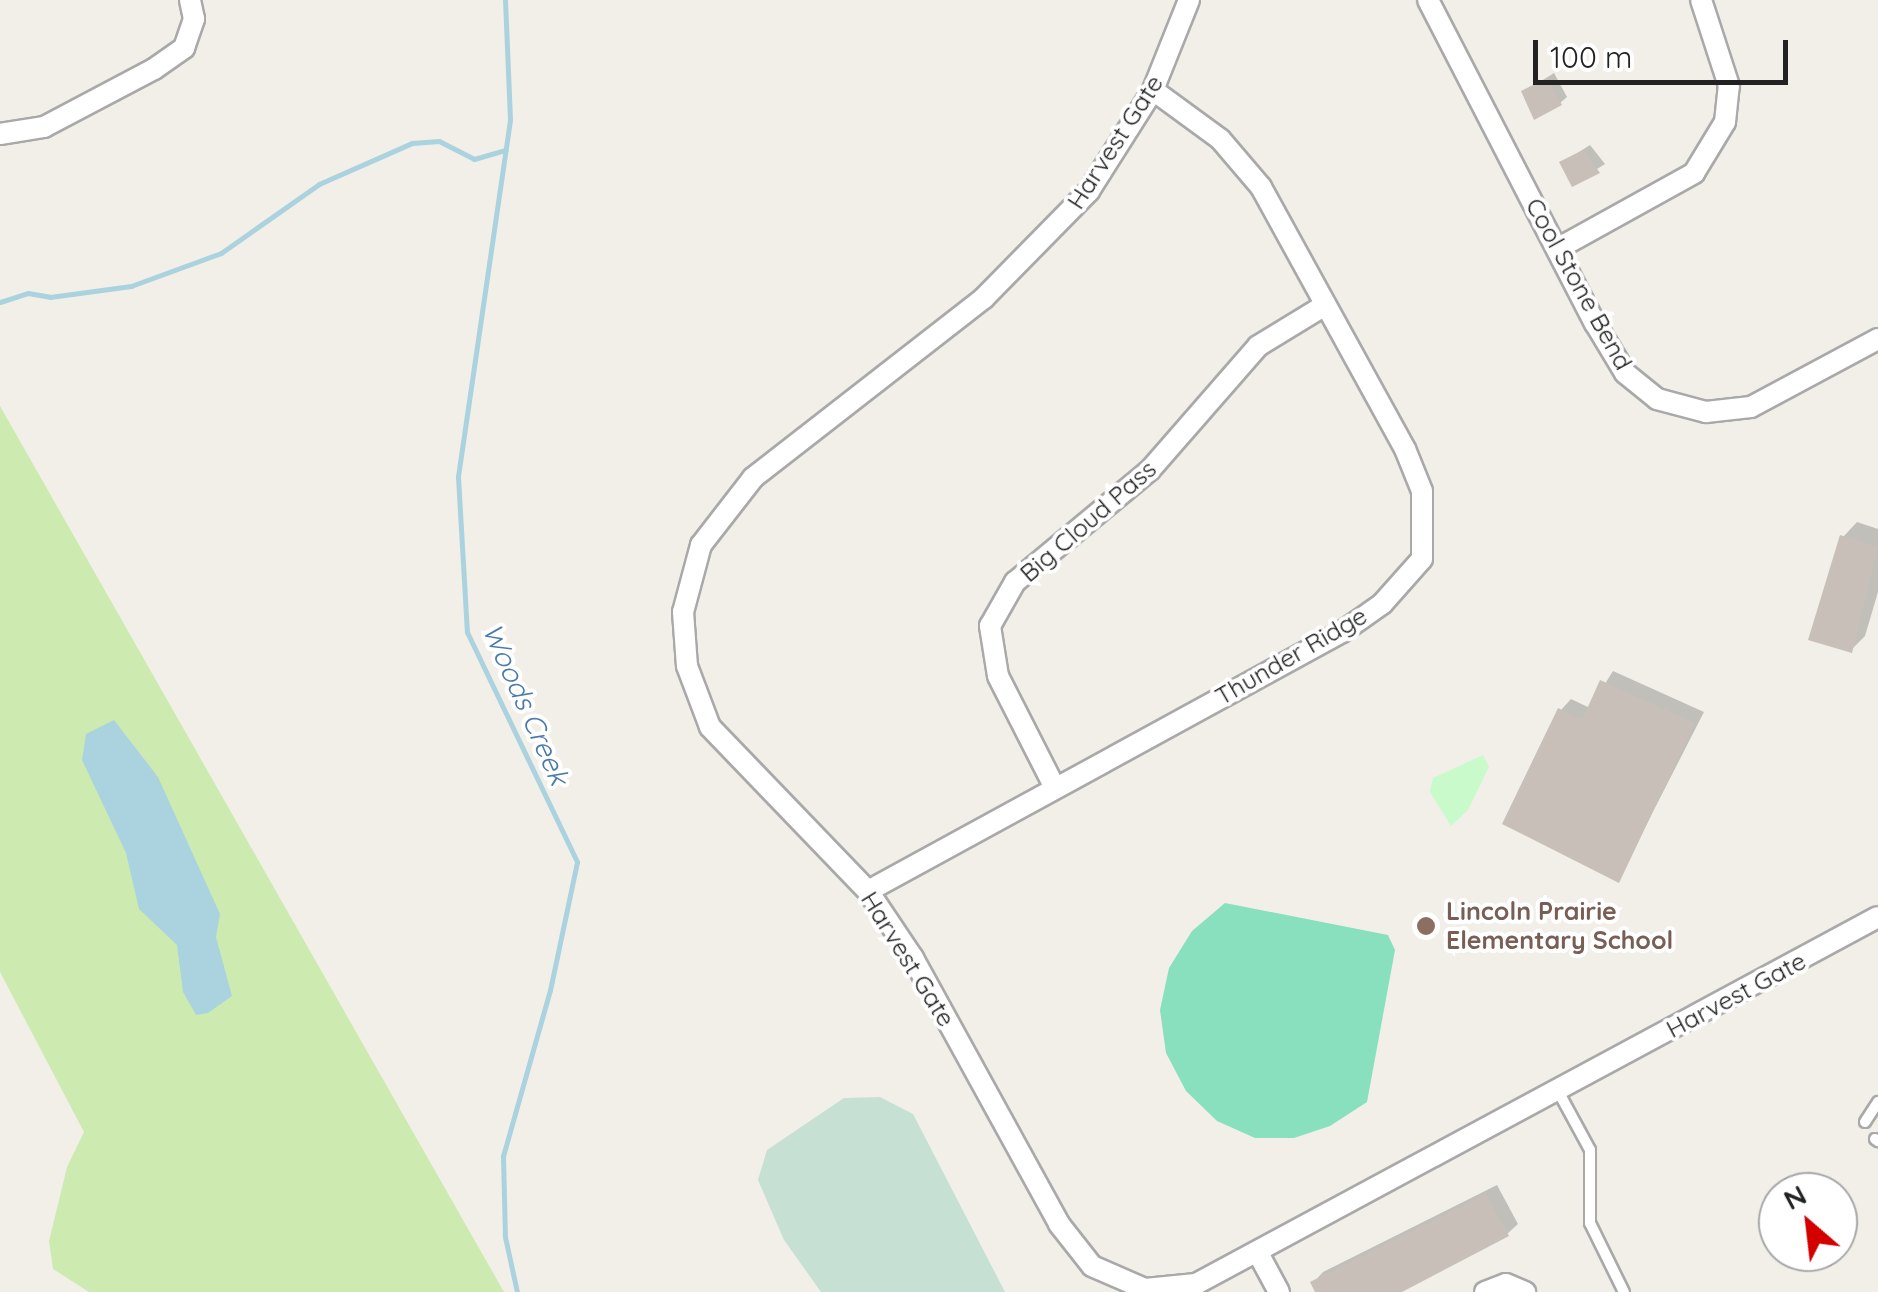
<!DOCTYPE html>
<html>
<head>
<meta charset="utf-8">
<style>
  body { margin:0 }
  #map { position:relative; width:1878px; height:1292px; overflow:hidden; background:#f2efe9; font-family:Quicksand,sans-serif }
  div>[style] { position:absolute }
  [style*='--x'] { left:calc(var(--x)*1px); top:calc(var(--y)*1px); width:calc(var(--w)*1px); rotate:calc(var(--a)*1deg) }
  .grass>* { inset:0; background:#cdebb0 }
  .wetland>* { inset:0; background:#c6e0d4 }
  .park>* { inset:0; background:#c8facc }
  .pitch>* { inset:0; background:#88e0be }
  .water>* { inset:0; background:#aad3df }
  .shadow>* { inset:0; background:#0003 }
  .stream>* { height:5px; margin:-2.5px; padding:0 2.5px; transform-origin:2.5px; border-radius:2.5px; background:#aad3df }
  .building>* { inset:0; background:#c7bfb8 }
  .roads { filter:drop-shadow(2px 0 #a9a9a9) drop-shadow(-2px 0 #a9a9a9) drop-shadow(0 2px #a9a9a9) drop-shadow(0 -2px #a9a9a9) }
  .lane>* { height:10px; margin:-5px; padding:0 5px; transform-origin:5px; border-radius:5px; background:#fff }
  .street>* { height:20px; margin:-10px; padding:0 10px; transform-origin:10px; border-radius:10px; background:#fff }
  .dots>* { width:28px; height:28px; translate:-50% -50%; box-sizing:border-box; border:5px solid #fff; border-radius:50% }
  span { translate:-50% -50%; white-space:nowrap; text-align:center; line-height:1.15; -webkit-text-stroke:8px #fff; paint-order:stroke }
  .street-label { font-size:25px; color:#222 }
  .education-label { font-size:25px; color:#785e54; font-weight:700 }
  .left { translate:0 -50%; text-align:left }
  .water-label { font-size:28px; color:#4a7aab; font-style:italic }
  .north { position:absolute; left:1758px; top:1172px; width:100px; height:100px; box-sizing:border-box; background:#fff; border:2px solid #a7a7a7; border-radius:50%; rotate:332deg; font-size:28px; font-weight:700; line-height:40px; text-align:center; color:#222 }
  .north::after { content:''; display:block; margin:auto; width:35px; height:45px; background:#d40000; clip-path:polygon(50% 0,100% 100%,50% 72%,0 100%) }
  .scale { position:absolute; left:1533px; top:40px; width:255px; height:45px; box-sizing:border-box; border:5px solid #222; border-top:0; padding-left:12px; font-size:30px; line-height:35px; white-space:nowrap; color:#222; -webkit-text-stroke:8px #fff; paint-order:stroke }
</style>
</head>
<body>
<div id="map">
  <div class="grass">
    <div style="clip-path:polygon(0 406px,504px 1292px,89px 1292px,53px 1269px,49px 1241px,67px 1167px,84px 1132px,0 972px)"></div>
  </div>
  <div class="wetland">
    <div style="clip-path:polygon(880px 1097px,913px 1114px,1005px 1292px,821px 1292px,784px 1240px,758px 1180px,767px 1150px,844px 1098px)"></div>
  </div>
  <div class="park">
    <div style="clip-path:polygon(1483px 755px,1489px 767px,1468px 810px,1451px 826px,1430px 792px,1433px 778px)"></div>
  </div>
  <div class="pitch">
    <div style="clip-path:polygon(1225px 903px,1388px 935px,1395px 950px,1367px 1102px,1330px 1126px,1294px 1138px,1255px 1138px,1217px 1121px,1186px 1091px,1166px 1053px,1160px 1010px,1169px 968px,1192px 931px)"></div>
  </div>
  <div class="water">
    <div style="clip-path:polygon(114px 720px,158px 777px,220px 914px,216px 937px,232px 996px,208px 1013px,196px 1015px,183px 992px,177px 945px,139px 909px,126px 853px,82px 760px,86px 734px)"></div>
  </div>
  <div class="shadow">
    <div style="clip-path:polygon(1554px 73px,1567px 97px,1560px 103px,1524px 92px)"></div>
    <div style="clip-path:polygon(1590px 145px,1605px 164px,1573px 184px,1562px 163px)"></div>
    <div style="clip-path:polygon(1857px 522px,1878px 529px,1878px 592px,1865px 636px,1851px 650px,1843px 537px)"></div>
    <div style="clip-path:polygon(1613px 671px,1704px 712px,1618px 880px,1561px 710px,1571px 699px,1590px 708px)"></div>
    <div style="clip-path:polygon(1497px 1185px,1518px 1224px,1507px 1234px,1394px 1292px,1318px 1292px,1313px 1283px,1323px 1272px)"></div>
  </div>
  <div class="stream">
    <div style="--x:505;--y:0;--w:120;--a:87.6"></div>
    <div style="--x:510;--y:120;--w:361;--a:98.3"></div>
    <div style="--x:458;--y:477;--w:155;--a:86.7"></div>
    <div style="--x:467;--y:632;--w:255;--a:64.4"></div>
    <div style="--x:577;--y:862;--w:131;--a:101.9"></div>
    <div style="--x:550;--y:990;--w:173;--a:105.8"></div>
    <div style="--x:503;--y:1156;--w:81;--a:88.6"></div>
    <div style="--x:505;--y:1237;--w:56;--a:77.7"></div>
    <div style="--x:0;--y:302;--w:29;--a:-18"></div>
    <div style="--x:28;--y:293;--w:22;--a:10"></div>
    <div style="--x:50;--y:297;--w:82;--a:-7.7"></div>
    <div style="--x:131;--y:286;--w:96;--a:-20.1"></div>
    <div style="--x:221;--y:253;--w:120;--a:-35.1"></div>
    <div style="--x:319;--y:184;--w:102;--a:-23.8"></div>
    <div style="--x:412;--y:143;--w:27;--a:-4"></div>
    <div style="--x:439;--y:141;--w:39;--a:27"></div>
    <div style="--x:474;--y:159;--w:33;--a:-16"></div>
  </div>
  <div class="building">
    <div style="clip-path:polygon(1547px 78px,1562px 105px,1534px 120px,1521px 91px)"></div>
    <div style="clip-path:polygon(1583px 150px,1600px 173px,1572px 187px,1559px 162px)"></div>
    <div style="clip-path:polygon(1840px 535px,1878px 547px,1852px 653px,1808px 640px)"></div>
    <div style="clip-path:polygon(1600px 680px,1695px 723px,1619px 883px,1502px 824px,1558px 708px,1582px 720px)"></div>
    <div style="clip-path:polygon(1486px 1194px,1509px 1236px,1402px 1292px,1315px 1292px,1310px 1282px)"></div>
  </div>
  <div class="roads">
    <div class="lane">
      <div style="--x:1558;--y:1091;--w:67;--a:61.5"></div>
      <div style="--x:1590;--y:1150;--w:73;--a:90"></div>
      <div style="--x:1590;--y:1223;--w:77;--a:63.8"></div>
      <div style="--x:1865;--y:1122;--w:24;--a:-57"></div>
      <div style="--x:1875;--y:1139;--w:4;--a:34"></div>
    </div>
    <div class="street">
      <div style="--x:1189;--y:0;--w:97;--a:111.8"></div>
      <div style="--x:1153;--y:90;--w:120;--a:122.4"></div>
      <div style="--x:1089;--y:191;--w:150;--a:134.5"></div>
      <div style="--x:984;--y:298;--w:293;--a:142.1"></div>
      <div style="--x:753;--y:478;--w:85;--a:127.8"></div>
      <div style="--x:701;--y:545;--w:69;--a:105"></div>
      <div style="--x:683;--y:612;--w:54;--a:85.8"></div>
      <div style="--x:687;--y:666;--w:65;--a:69.3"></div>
      <div style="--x:710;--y:727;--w:228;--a:46.1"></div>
      <div style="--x:868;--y:891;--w:81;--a:56.1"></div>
      <div style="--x:913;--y:958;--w:303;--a:61.2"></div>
      <div style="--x:1059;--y:1224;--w:53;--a:51.8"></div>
      <div style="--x:1092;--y:1266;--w:58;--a:23.5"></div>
      <div style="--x:1145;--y:1289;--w:51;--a:-5.6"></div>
      <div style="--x:1196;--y:1284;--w:774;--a:-28.29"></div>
      <div style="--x:1428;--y:0;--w:364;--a:62.7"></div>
      <div style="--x:1595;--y:323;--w:58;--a:59"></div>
      <div style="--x:1625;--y:373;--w:41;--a:39.1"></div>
      <div style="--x:1657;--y:399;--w:51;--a:14.9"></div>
      <div style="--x:1706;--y:412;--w:45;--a:-6.3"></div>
      <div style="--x:1751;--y:407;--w:144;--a:-28.2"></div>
      <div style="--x:0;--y:134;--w:45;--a:-9"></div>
      <div style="--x:44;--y:127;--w:124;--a:-27.8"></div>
      <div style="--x:154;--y:69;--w:37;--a:-35"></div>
      <div style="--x:184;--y:48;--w:31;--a:-71"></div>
      <div style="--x:194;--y:19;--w:19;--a:-102"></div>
      <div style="--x:1557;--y:249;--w:157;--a:-29"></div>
      <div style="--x:1694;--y:173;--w:60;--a:-58.7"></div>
      <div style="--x:1725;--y:122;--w:36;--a:-84"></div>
      <div style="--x:1729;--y:86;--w:90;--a:-108"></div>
      <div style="--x:1054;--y:786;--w:123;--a:-117"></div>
      <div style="--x:998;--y:676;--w:51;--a:-99.1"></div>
      <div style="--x:990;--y:626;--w:51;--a:-60.4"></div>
      <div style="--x:1015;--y:582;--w:175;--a:-39.7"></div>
      <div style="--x:1150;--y:470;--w:164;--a:-48.9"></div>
      <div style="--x:1258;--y:346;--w:75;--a:-31.4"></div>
      <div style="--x:868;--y:891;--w:540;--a:-28.65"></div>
      <div style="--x:1342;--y:632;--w:49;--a:-35"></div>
      <div style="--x:1382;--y:604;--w:60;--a:-48.4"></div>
      <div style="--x:1422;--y:559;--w:68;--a:-90"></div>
      <div style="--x:1422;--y:491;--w:45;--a:-112"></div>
      <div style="--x:1405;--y:449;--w:299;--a:-118.8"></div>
      <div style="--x:1261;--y:187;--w:63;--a:-130.5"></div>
      <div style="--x:1220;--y:139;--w:83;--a:-143.8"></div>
      <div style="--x:1258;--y:1253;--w:44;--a:61.7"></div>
      <div style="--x:1485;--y:1292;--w:22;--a:-21"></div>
      <div style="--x:1506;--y:1284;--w:21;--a:23"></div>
    </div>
  </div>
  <div class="dots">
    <div style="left:1426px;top:926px;background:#8d6e63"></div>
  </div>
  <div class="street-label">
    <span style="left:1115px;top:142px;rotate:-57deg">Harvest Gate</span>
    <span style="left:1579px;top:284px;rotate:61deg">Cool Stone Bend</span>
    <span style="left:1088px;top:521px;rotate:-41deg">Big Cloud Pass</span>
    <span style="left:1291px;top:656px;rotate:-30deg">Thunder Ridge</span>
    <span style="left:908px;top:959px;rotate:58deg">Harvest Gate</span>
    <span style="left:1736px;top:995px;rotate:-28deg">Harvest Gate</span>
  </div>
  <div class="education-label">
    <span class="left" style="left:1446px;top:926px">Lincoln Prairie<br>Elementary School</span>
  </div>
  <div class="water-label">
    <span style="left:526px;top:704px;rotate:66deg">Woods Creek</span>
  </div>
  <div class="north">N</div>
  <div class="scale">100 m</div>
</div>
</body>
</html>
